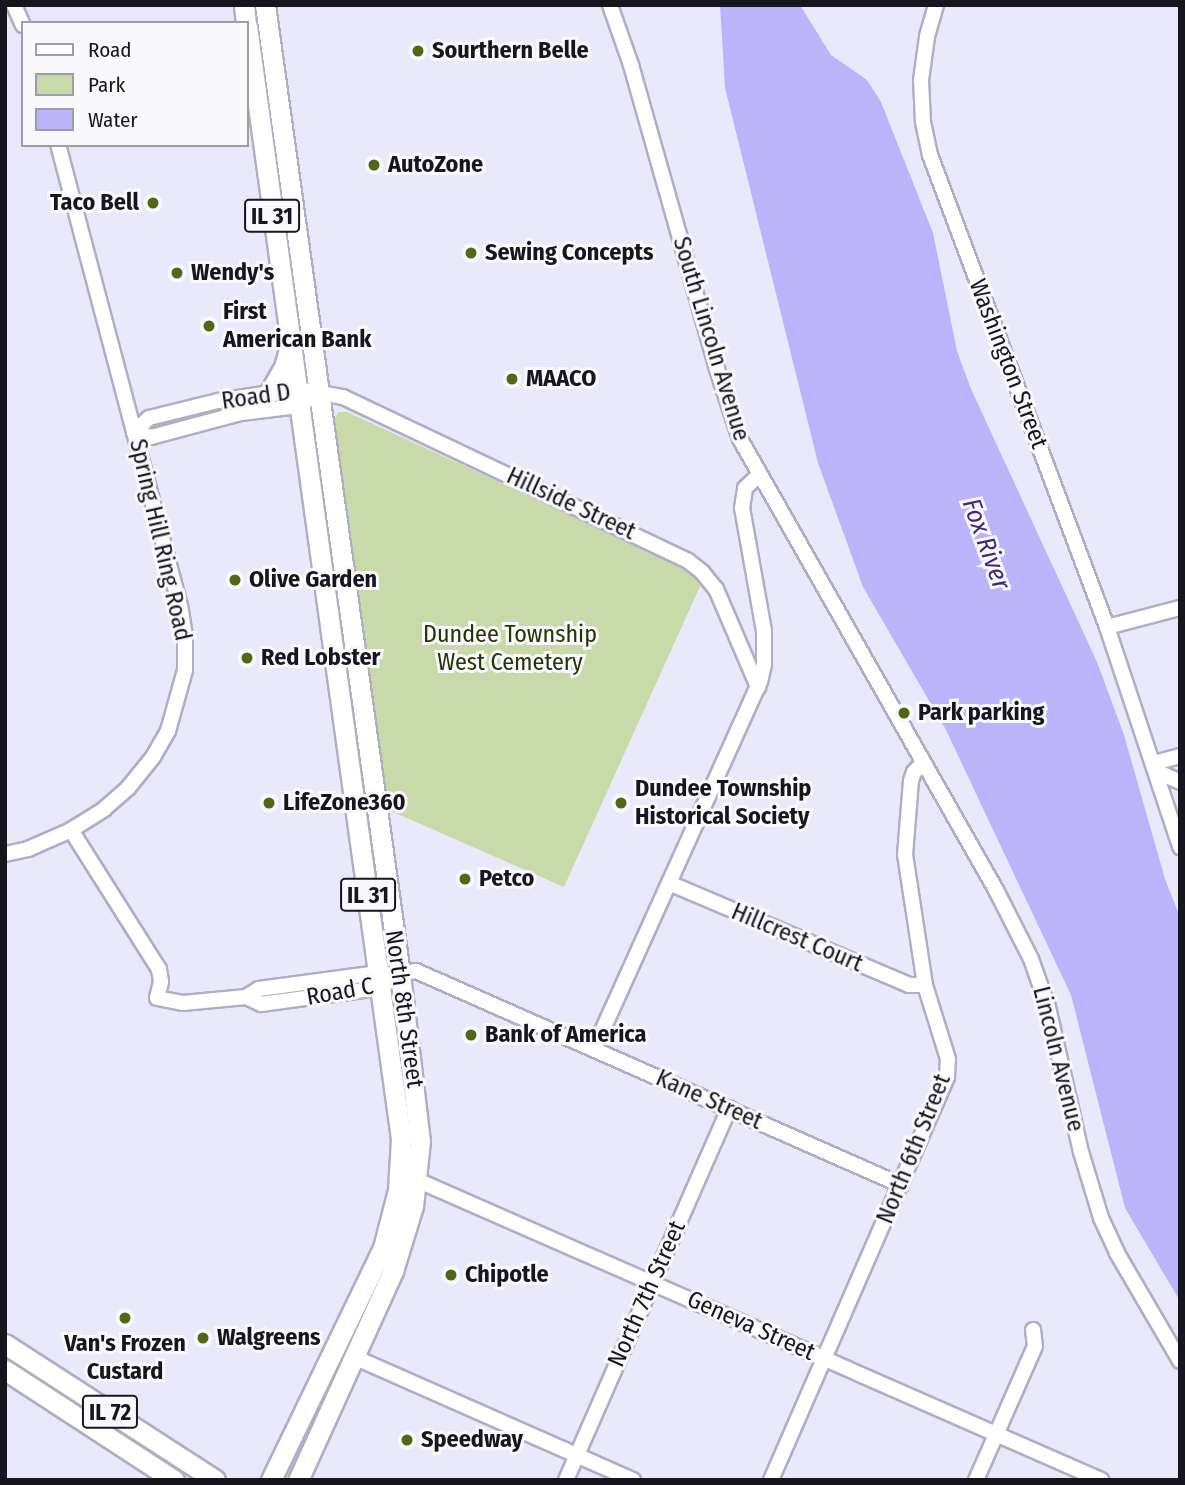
<!DOCTYPE html>
<html>
<head>
<meta charset="utf-8">
<style>
  body { margin:0 }
  #map { position:relative; width:1185px; height:1485px; overflow:hidden; background:#eae9fc; font-family:"Fira Sans Condensed",sans-serif }
  div>[style] { position:absolute }
  [style*='--x'] { left:calc(var(--x)*1px); top:calc(var(--y)*1px); width:calc(var(--w)*1px); rotate:calc(var(--a)*1deg) }
  .green>* { inset:0; background:#c9daaa }
  .water>* { inset:0; background:#bbb4fa }
  .roads { filter:drop-shadow(2px 0 #afaec4) drop-shadow(-2px 0 #afaec4) drop-shadow(0 2px #afaec4) drop-shadow(0 -2px #afaec4) }
  .minor>* { height:14px; margin:-7px; padding:0 7px; transform-origin:7px; border-radius:7px; background:#fff }
  .major>* { height:19px; margin:-9.5px; padding:0 9.5px; transform-origin:9.5px; border-radius:9.5px; background:#fff }
  .dots>* { width:19px; height:19px; translate:-50% -50%; box-sizing:border-box; border:4px solid #f8f8fd; border-radius:50% }
  span { translate:-50% -50%; white-space:nowrap; text-align:center; line-height:1.15; -webkit-text-stroke:6px #f8f8fd; paint-order:stroke }
  .shield-label span { padding:2px 5px; background:#f8f8fd; border:2px solid; border-radius:5px; -webkit-text-stroke-width:0 }
  .shield-label { font-size:23px; color:#17161e; font-weight:700 }
  .poi-label { font-size:24px; color:#17161e; font-weight:700 }
  .left { translate:0 -50%; text-align:left }
  .right { translate:-100% -50%; text-align:right }
  .street-label { font-size:24px; color:#17161e }
  .park-label { font-size:24px; color:#273500 }
  .water-label { font-size:26px; color:#3c2a79; font-style:italic }
  .frame { position:absolute; inset:0; border:7px solid #17161e; pointer-events:none }
  .legend { position:absolute; left:21px; top:21px; width:228px; height:126px; box-sizing:border-box; background:#f8f8fd; border:2px solid #9e9ea4; margin:0; padding:9px 12px; list-style:none; font-size:21px; color:#17161e }
  .legend li { display:flex; align-items:center; gap:14px; height:35px }
  .legend b { width:35px; border:2px solid #9e9ea4 }
</style>
</head>
<body>
<div id="map">
  <div class="green">
    <div style="clip-path:polygon(339px 412px,347px 412px,680px 565px,702px 582px,564px 887px,384px 808px,331px 422px)"></div>
  </div>
  <div class="water">
    <div style="clip-path:polygon(720px 5px,800px 5px,831px 55px,867px 80px,881px 102px,933px 233px,957px 351px,971px 389px,1097px 662px,1124px 735px,1165px 879px,1180px 917px,1180px 1301px,1125px 1208px,1071px 995px,946px 730px,863px 587px,818px 463px,725px 88px)"></div>
  </div>
  <div class="roads">
    <div class="minor">
      <div style="--x:14;--y:5;--w:22;--a:66"></div>
      <div style="--x:610;--y:5;--w:64;--a:70.7"></div>
      <div style="--x:631;--y:65;--w:313;--a:74.2"></div>
      <div style="--x:716;--y:366;--w:77;--a:71.8"></div>
      <div style="--x:740;--y:439;--w:519;--a:60.42"></div>
      <div style="--x:996;--y:890;--w:77;--a:63.1"></div>
      <div style="--x:1031;--y:959;--w:51;--a:70.5"></div>
      <div style="--x:1048;--y:1007;--w:149;--a:77.2"></div>
      <div style="--x:1081;--y:1152;--w:69;--a:73.1"></div>
      <div style="--x:1101;--y:1218;--w:38;--a:65"></div>
      <div style="--x:1117;--y:1253;--w:125;--a:59.7"></div>
      <div style="--x:936;--y:5;--w:33;--a:106"></div>
      <div style="--x:927;--y:37;--w:43;--a:97.9"></div>
      <div style="--x:921;--y:80;--w:42;--a:87.3"></div>
      <div style="--x:923;--y:122;--w:34;--a:78"></div>
      <div style="--x:930;--y:155;--w:504;--a:69.44"></div>
      <div style="--x:1107;--y:627;--w:232;--a:71.6"></div>
      <div style="--x:134;--y:432;--w:21;--a:-43"></div>
      <div style="--x:149;--y:418;--w:71;--a:-13.8"></div>
      <div style="--x:218;--y:401;--w:80;--a:-8.6"></div>
      <div style="--x:297;--y:389;--w:47;--a:9.9"></div>
      <div style="--x:343;--y:397;--w:382;--a:25.4"></div>
      <div style="--x:688;--y:561;--w:18;--a:38"></div>
      <div style="--x:702;--y:572;--w:22;--a:51"></div>
      <div style="--x:716;--y:589;--w:107;--a:66.8"></div>
      <div style="--x:134;--y:432;--w:18;--a:16"></div>
      <div style="--x:151;--y:437;--w:93;--a:-14.9"></div>
      <div style="--x:241;--y:413;--w:58;--a:-6.9"></div>
      <div style="--x:299;--y:406;--w:8;--a:-30"></div>
      <div style="--x:1107;--y:627;--w:75;--a:-14.6"></div>
      <div style="--x:1154;--y:763;--w:27;--a:-15"></div>
      <div style="--x:1158;--y:772;--w:24;--a:24"></div>
      <div style="--x:71;--y:830;--w:165;--a:57.7"></div>
      <div style="--x:159;--y:969;--w:13;--a:81"></div>
      <div style="--x:161;--y:982;--w:16;--a:104"></div>
      <div style="--x:157;--y:998;--w:26;--a:11"></div>
      <div style="--x:183;--y:1003;--w:63;--a:-5.4"></div>
      <div style="--x:246;--y:997;--w:15;--a:-32"></div>
      <div style="--x:259;--y:989;--w:126;--a:-7.7"></div>
      <div style="--x:5;--y:854;--w:24;--a:-12"></div>
      <div style="--x:28;--y:849;--w:47;--a:-23.8"></div>
      <div style="--x:71;--y:830;--w:39;--a:-32"></div>
      <div style="--x:104;--y:809;--w:32;--a:-41"></div>
      <div style="--x:128;--y:788;--w:40;--a:-51"></div>
      <div style="--x:153;--y:757;--w:30;--a:-60"></div>
      <div style="--x:168;--y:731;--w:63;--a:-74.4"></div>
      <div style="--x:185;--y:670;--w:34;--a:-90"></div>
      <div style="--x:185;--y:636;--w:30;--a:-99"></div>
      <div style="--x:180;--y:606;--w:477;--a:-104.8"></div>
      <div style="--x:669;--y:883;--w:261;--a:23"></div>
      <div style="--x:909;--y:985;--w:16;--a:0"></div>
      <div style="--x:246;--y:997;--w:17;--a:25"></div>
      <div style="--x:261;--y:1004;--w:120;--a:-7.7"></div>
      <div style="--x:380;--y:988;--w:24;--a:-35"></div>
      <div style="--x:400;--y:974;--w:16;--a:-11"></div>
      <div style="--x:416;--y:971;--w:530;--a:23.81"></div>
      <div style="--x:594;--y:1049;--w:403;--a:-65.7"></div>
      <div style="--x:760;--y:682;--w:18;--a:-77"></div>
      <div style="--x:764;--y:664;--w:33;--a:-90"></div>
      <div style="--x:764;--y:631;--w:125;--a:-100.1"></div>
      <div style="--x:742;--y:508;--w:20;--a:-81"></div>
      <div style="--x:745;--y:488;--w:19;--a:-43"></div>
      <div style="--x:410;--y:1177;--w:755;--a:23.68"></div>
      <div style="--x:354;--y:1357;--w:305;--a:23.8"></div>
      <div style="--x:566;--y:1480;--w:406;--a:-66.3"></div>
      <div style="--x:771;--y:1480;--w:440;--a:-66.4"></div>
      <div style="--x:947;--y:1077;--w:18;--a:-87"></div>
      <div style="--x:948;--y:1059;--w:77;--a:-107.3"></div>
      <div style="--x:925;--y:985;--w:132;--a:-98.7"></div>
      <div style="--x:905;--y:855;--w:74;--a:-85.4"></div>
      <div style="--x:911;--y:781;--w:9;--a:-72"></div>
      <div style="--x:914;--y:772;--w:13;--a:-45"></div>
      <div style="--x:976;--y:1480;--w:146;--a:-66.2"></div>
      <div style="--x:1035;--y:1346;--w:16;--a:-97"></div>
    </div>
    <div class="major">
      <div style="--x:244;--y:5;--w:18;--a:84"></div>
      <div style="--x:265;--y:5;--w:978;--a:82.07"></div>
      <div style="--x:400;--y:974;--w:168;--a:83.2"></div>
      <div style="--x:420;--y:1141;--w:65;--a:96.1"></div>
      <div style="--x:413;--y:1206;--w:68;--a:107.1"></div>
      <div style="--x:393;--y:1271;--w:230;--a:114.4"></div>
      <div style="--x:247;--y:26;--w:1123;--a:82.12"></div>
      <div style="--x:401;--y:1138;--w:52;--a:93.3"></div>
      <div style="--x:398;--y:1190;--w:60;--a:104.5"></div>
      <div style="--x:383;--y:1248;--w:258;--a:115.8"></div>
      <div style="--x:269;--y:393;--w:30;--a:-60"></div>
      <div style="--x:284;--y:367;--w:19;--a:-74"></div>
      <div style="--x:5;--y:1344;--w:250;--a:32.9"></div>
      <div style="--x:5;--y:1370;--w:202;--a:33.1"></div>
    </div>
  </div>
  <div class="dots">
    <div style="left:418px;top:51px;background:#526817"></div>
    <div style="left:374px;top:165px;background:#526817"></div>
    <div style="left:153px;top:203px;background:#526817"></div>
    <div style="left:471px;top:253px;background:#526817"></div>
    <div style="left:177px;top:273px;background:#526817"></div>
    <div style="left:209px;top:326px;background:#526817"></div>
    <div style="left:512px;top:379px;background:#526817"></div>
    <div style="left:235px;top:580px;background:#526817"></div>
    <div style="left:247px;top:658px;background:#526817"></div>
    <div style="left:904px;top:713px;background:#526817"></div>
    <div style="left:269px;top:803px;background:#526817"></div>
    <div style="left:621px;top:803px;background:#526817"></div>
    <div style="left:465px;top:879px;background:#526817"></div>
    <div style="left:471px;top:1035px;background:#526817"></div>
    <div style="left:451px;top:1275px;background:#526817"></div>
    <div style="left:125px;top:1318px;background:#526817"></div>
    <div style="left:203px;top:1338px;background:#526817"></div>
    <div style="left:407px;top:1440px;background:#526817"></div>
  </div>
  <div class="shield-label">
    <span style="left:272px;top:216px">IL 31</span>
    <span style="left:368px;top:895px">IL 31</span>
    <span style="left:110px;top:1412px">IL 72</span>
  </div>
  <div class="poi-label">
    <span class="left" style="left:432px;top:51px">Sourthern Belle</span>
    <span class="left" style="left:388px;top:165px">AutoZone</span>
    <span class="right" style="left:139px;top:203px">Taco Bell</span>
    <span class="left" style="left:485px;top:253px">Sewing Concepts</span>
    <span class="left" style="left:191px;top:273px">Wendy's</span>
    <span class="left" style="left:223px;top:326px">First<br>American Bank</span>
    <span class="left" style="left:526px;top:379px">MAACO</span>
    <span class="left" style="left:249px;top:580px">Olive Garden</span>
    <span class="left" style="left:261px;top:658px">Red Lobster</span>
    <span class="left" style="left:918px;top:713px">Park parking</span>
    <span class="left" style="left:635px;top:803px">Dundee Township<br>Historical Society</span>
    <span class="left" style="left:283px;top:803px">LifeZone360</span>
    <span class="left" style="left:479px;top:879px">Petco</span>
    <span class="left" style="left:485px;top:1035px">Bank of America</span>
    <span class="left" style="left:465px;top:1275px">Chipotle</span>
    <span class="left" style="left:217px;top:1338px">Walgreens</span>
    <span style="left:125px;top:1358px">Van's Frozen<br>Custard</span>
    <span class="left" style="left:421px;top:1440px">Speedway</span>
  </div>
  <div class="street-label">
    <span style="left:711px;top:339px;rotate:73deg">South Lincoln Avenue</span>
    <span style="left:1008px;top:364px;rotate:69deg">Washington Street</span>
    <span style="left:256px;top:397px;rotate:-8deg">Road D</span>
    <span style="left:571px;top:504px;rotate:25deg">Hillside Street</span>
    <span style="left:160px;top:540px;rotate:77deg">Spring Hill Ring Road</span>
    <span style="left:797px;top:938px;rotate:23deg">Hillcrest Court</span>
    <span style="left:340px;top:992px;rotate:-10deg">Road C</span>
    <span style="left:404px;top:1009px;rotate:82deg">North 8th Street</span>
    <span style="left:1058px;top:1059px;rotate:76deg">Lincoln Avenue</span>
    <span style="left:709px;top:1100px;rotate:24deg">Kane Street</span>
    <span style="left:914px;top:1149px;rotate:-68deg">North 6th Street</span>
    <span style="left:647px;top:1294px;rotate:-66deg">North 7th Street</span>
    <span style="left:751px;top:1326px;rotate:24deg">Geneva Street</span>
  </div>
  <div class="park-label">
    <span style="left:510px;top:649px">Dundee Township<br>West Cemetery</span>
  </div>
  <div class="water-label">
    <span style="left:986px;top:544px;rotate:70deg">Fox River</span>
  </div>
  <div class="frame"></div>
  <ul class="legend">
  <li><b style="height:9px;background:#fff"></b>Road</li>
  <li><b style="height:19px;background:#c9daaa"></b>Park</li>
  <li><b style="height:19px;background:#bbb4fa"></b>Water</li>
  </ul>
</div>
</body>
</html>
